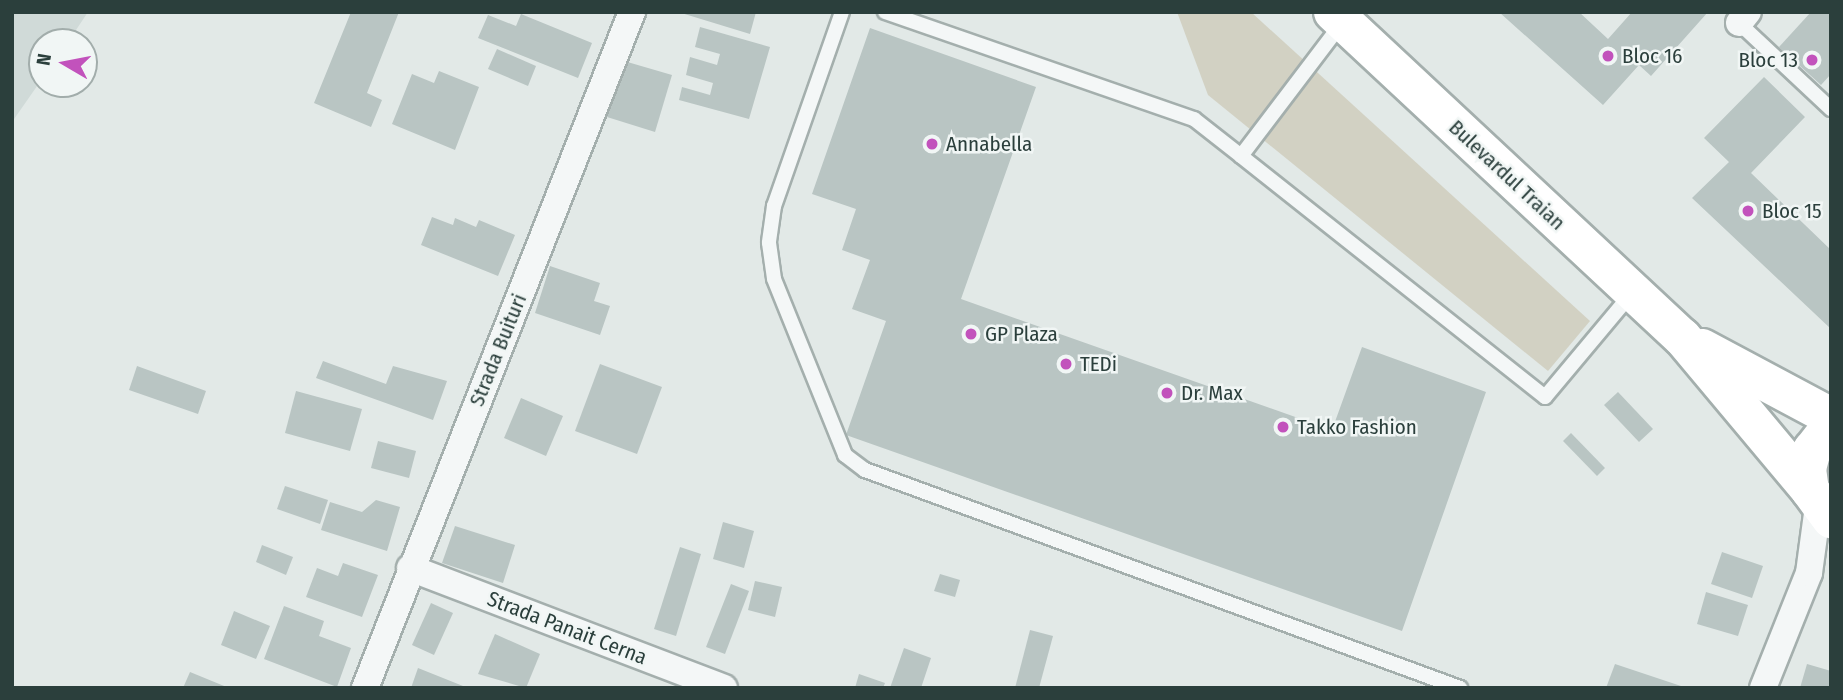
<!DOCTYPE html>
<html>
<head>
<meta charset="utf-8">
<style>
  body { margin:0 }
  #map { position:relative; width:1843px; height:700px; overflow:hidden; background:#e2e9e7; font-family:"Fira Sans Condensed",sans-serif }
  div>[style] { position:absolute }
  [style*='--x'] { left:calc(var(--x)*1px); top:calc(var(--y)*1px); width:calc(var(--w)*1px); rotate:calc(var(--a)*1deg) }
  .built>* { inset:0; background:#d0dad8 }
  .green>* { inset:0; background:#d2d1c3 }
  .building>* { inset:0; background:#b9c5c3 }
  .roads { filter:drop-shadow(2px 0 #a4afad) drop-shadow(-2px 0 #a4afad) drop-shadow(0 2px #a4afad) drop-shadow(0 -2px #a4afad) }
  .service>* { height:14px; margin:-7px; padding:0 7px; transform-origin:7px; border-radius:7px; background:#f4f7f7 }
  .minor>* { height:26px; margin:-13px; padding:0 13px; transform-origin:13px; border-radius:13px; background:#f4f7f7 }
  .primary>* { height:38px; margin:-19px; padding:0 19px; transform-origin:19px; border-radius:19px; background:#fff }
  .dots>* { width:19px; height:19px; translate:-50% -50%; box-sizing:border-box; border:4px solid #f1f6f5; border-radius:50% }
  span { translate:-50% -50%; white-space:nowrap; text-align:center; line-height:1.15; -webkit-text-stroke:5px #f1f6f5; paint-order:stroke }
  .poi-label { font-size:21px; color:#2b3f3c }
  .left { translate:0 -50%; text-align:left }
  .right { translate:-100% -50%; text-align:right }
  .street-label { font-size:21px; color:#2b3f3c }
  .frame { position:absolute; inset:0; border:14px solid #2b3f3c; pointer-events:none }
  .north { position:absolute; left:28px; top:28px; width:70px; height:70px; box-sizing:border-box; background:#f1f6f5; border:2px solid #a2adab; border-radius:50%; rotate:280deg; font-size:19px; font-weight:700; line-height:28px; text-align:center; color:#2b3f3c }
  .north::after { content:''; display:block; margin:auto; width:24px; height:32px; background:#c252bc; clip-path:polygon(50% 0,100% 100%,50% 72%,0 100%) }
</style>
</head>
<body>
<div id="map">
  <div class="built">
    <div style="clip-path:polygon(12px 12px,88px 12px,68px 42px,42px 42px,42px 79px,12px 122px)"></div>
  </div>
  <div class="green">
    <div style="clip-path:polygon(1177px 12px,1251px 12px,1590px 321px,1548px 371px,1208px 95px)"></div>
  </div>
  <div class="building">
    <div style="clip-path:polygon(351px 12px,399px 12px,367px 93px,382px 100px,371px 127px,314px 103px)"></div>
    <div style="clip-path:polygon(678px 12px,756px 12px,750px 34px)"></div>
    <div style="clip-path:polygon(1499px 12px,1579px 12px,1608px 39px,1632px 12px,1708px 12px,1651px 76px,1639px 65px,1603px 105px)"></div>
    <div style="clip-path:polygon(1811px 12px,1831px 12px,1831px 74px,1821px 85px,1779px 47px)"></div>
    <div style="clip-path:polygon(521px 14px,592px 43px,578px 78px,478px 38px,488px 15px,516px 26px)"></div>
    <div style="clip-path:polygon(700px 27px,770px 47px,749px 119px,679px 100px,682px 87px,710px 95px,713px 83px,686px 75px,690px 57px,717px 65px,720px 54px,695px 47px)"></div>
    <div style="clip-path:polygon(870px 28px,1036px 87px,961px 299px,1332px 430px,1362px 347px,1486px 392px,1402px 631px,846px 435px,886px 321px,852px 309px,870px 260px,842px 250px,856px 209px,812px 194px)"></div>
    <div style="clip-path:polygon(497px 49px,536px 66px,528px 86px,488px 69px)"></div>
    <div style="clip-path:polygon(624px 61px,672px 75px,655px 132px,607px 117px)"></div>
    <div style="clip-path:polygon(439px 71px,479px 87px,455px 150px,392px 124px,412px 74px,434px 83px)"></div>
    <div style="clip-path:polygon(1764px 77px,1805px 117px,1751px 173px,1831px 250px,1831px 329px,1692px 198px,1729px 162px,1704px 138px)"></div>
    <div style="clip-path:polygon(432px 217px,453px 225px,455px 218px,476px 227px,479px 220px,515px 235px,498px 276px,421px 245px)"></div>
    <div style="clip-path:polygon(550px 266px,600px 283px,594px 301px,610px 306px,600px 335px,535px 313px)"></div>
    <div style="clip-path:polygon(323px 361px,386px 384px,393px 366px,447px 381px,433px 420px,316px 378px)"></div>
    <div style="clip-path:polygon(600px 364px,662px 387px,637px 454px,575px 431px)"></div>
    <div style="clip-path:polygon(137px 366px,206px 391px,198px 414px,129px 390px)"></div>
    <div style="clip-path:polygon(296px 391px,362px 409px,350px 451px,285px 433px)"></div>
    <div style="clip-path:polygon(1618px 392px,1653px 429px,1639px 442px,1604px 405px)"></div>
    <div style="clip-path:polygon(521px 398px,563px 416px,546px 456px,504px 438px)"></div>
    <div style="clip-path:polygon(1571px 433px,1605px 468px,1597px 476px,1563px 441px)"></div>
    <div style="clip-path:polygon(378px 441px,416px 451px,409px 478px,371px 468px)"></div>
    <div style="clip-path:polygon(285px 486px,328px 500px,320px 524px,277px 509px)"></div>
    <div style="clip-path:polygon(376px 500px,400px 507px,387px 551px,321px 530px,330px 502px,362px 512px)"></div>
    <div style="clip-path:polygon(723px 522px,754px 531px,744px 568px,713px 559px)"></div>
    <div style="clip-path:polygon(455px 526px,515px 545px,503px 583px,442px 563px)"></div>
    <div style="clip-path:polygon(262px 545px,293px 557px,286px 575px,256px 562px)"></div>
    <div style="clip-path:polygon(680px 547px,701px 554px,676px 636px,654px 629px)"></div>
    <div style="clip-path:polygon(1722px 552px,1763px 566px,1752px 598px,1711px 584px)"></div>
    <div style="clip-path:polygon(343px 563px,378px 575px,362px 617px,306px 597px,317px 568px,338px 576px)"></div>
    <div style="clip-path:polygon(940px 574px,960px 580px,955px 597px,934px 591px)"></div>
    <div style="clip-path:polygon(755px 581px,782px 587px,775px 617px,748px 610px)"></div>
    <div style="clip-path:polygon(731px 584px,749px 591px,725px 654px,706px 647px)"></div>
    <div style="clip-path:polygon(1706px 592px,1748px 605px,1738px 636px,1697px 624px)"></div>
    <div style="clip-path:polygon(431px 603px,453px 613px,434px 655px,412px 645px)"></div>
    <div style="clip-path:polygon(284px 606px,324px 621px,319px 636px,351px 648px,337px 687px,264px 659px)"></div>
    <div style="clip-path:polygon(234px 611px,270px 626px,256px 659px,221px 645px)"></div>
    <div style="clip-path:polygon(1030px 630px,1053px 636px,1039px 688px,1015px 688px)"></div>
    <div style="clip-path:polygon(495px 634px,540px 654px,526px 688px,478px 674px)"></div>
    <div style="clip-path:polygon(904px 648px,931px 658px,921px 688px,890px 688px)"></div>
    <div style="clip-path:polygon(1615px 664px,1684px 687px,1683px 688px,1606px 688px)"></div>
    <div style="clip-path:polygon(1807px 664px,1831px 671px,1831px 688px,1800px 688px)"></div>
    <div style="clip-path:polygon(418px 668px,468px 688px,411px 688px)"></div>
    <div style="clip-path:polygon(190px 672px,229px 688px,183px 688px)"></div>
    <div style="clip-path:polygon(859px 674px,885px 683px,883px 688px,855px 688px)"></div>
  </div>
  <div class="roads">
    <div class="service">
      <div style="--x:842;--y:12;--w:206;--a:109.3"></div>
      <div style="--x:774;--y:206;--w:37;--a:98"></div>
      <div style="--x:769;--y:243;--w:36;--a:82"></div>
      <div style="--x:774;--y:279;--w:190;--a:68"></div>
      <div style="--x:845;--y:455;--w:25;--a:37"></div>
      <div style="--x:865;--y:470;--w:634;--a:20.12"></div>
      <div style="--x:885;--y:12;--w:327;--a:19.1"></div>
      <div style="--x:1194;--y:119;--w:60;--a:38.2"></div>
      <div style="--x:1241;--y:156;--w:167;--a:-52.8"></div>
      <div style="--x:1739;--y:23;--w:126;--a:43.1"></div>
      <div style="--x:1241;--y:156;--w:388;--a:38.4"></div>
      <div style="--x:1545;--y:397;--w:136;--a:-50.1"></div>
    </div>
    <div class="minor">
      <div style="--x:1739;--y:23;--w:14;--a:-51"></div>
      <div style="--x:410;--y:568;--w:336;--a:20.9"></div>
      <div style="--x:365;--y:688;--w:727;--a:-68.45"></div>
      <div style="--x:1763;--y:688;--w:124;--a:-68.2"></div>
      <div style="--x:1809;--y:573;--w:68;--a:-82.3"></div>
    </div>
    <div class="primary">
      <div style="--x:1333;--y:12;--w:477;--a:43"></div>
      <div style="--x:1682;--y:337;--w:199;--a:50.1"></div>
      <div style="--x:1702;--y:348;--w:146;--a:28.1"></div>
      <div style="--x:1831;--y:426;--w:31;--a:128"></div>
      <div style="--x:1812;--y:450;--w:20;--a:105"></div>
      <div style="--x:1807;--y:469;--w:21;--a:82"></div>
      <div style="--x:1810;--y:490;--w:36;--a:54"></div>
    </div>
  </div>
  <div class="dots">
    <div style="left:1608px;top:56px;background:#c252bc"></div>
    <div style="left:1812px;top:60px;background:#c252bc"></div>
    <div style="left:932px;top:144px;background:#c252bc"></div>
    <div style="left:1748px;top:211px;background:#c252bc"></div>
    <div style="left:971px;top:334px;background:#c252bc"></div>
    <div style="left:1066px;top:364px;background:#c252bc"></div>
    <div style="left:1167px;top:393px;background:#c252bc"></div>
    <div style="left:1283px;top:427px;background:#c252bc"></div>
  </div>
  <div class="poi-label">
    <span class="left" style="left:1622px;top:56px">Bloc 16</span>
    <span class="right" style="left:1798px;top:60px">Bloc 13</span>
    <span class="left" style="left:946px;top:144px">Annabella</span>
    <span class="left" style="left:1762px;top:211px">Bloc 15</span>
    <span class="left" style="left:985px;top:334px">GP Plaza</span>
    <span class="left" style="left:1080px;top:364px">TEDi</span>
    <span class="left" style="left:1181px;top:393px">Dr. Max</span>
    <span class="left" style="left:1297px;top:427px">Takko Fashion</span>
  </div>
  <div class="street-label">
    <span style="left:1507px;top:175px;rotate:43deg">Bulevardul Traian</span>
    <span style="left:498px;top:350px;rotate:-68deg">Strada Buituri</span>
    <span style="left:567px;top:628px;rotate:21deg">Strada Panait Cerna</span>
  </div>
  <div class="frame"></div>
  <div class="north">N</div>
</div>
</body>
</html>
